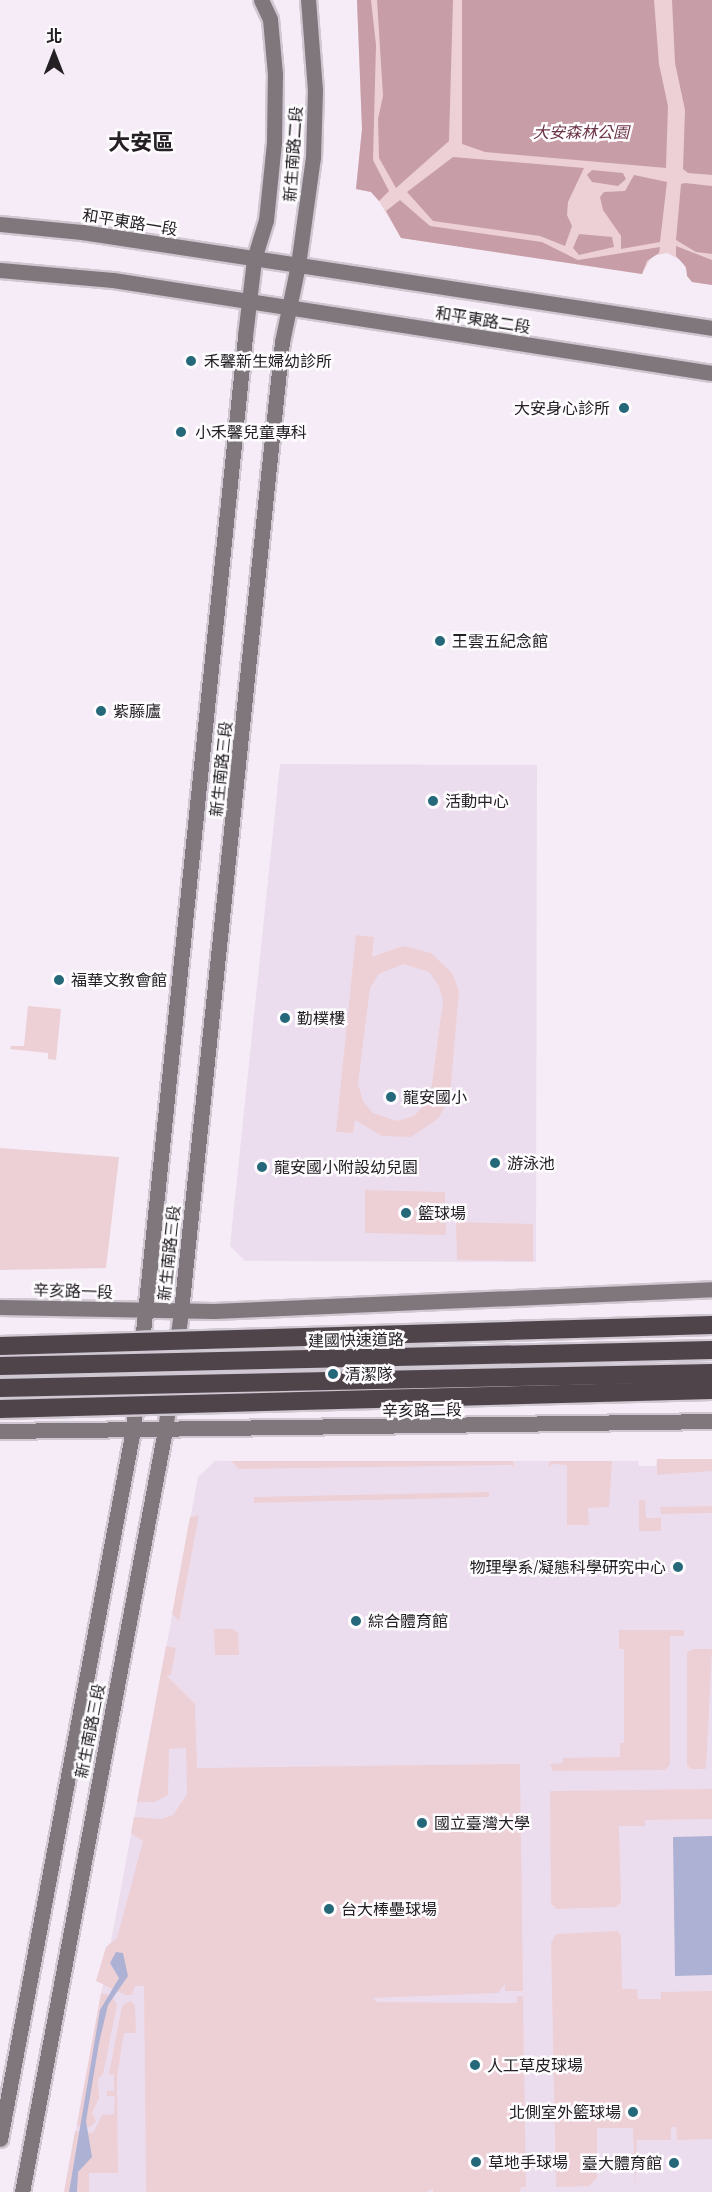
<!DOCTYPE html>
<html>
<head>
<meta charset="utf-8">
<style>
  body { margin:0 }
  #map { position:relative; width:712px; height:2192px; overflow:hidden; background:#f5ecf7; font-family:"Noto Serif","Noto Sans TC",serif }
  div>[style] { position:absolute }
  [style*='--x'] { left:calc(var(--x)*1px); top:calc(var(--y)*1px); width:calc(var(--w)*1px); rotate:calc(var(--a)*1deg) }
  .built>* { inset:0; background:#ecddee }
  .green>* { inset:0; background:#edd0d6 }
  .forest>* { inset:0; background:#c79ea7 }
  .water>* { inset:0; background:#adb1d3 }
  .roads { filter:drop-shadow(2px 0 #cfc7d1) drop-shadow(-2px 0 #cfc7d1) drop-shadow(0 2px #cfc7d1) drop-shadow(0 -2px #cfc7d1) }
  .secondary>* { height:15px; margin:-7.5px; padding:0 7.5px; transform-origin:7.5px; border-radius:7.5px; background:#7f777b }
  .bridges { filter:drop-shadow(2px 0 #cfc7d1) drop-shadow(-2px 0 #cfc7d1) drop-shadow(0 2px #cfc7d1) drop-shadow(0 -2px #cfc7d1) }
  .highway-bridge>* { height:18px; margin:-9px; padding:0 9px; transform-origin:9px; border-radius:9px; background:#4f444a }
  .dots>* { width:16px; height:16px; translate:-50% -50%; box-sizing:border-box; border:3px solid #fefcfe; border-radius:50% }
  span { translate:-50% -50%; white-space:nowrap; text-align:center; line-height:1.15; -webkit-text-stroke:5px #fefcfe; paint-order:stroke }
  .park-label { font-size:16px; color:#6b3444; font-style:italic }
  .street-label { font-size:16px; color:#242024 }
  .poi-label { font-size:16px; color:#242024 }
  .left { translate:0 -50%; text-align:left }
  .right { translate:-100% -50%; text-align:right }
  .district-label { font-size:22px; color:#242024; font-weight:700 }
  .north { position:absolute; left:24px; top:24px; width:60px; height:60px; -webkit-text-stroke:4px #fefcfe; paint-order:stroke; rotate:0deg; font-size:16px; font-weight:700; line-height:24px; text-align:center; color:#242024 }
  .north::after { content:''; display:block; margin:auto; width:21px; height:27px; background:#242024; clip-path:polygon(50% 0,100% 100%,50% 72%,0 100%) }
</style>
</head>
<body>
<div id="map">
  <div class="built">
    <div style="clip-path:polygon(280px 764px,537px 765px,536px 1262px,245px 1261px,230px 1246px)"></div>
    <div style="clip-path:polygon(373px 1330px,379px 1391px,227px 1393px,230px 1331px)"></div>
    <div style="clip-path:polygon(657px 1459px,712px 1459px,712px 2192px,64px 2192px,198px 1477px,215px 1461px,638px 1461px,639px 1466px,656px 1466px)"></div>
  </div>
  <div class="green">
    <div style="clip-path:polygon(357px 0,712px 0,712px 285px,692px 282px,682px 261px,667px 253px,652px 256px,642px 274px,401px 238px,379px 201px,371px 192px,356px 189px,362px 129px)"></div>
    <div style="clip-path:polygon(evenodd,356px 935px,374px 937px,372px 957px,403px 946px,431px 953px,452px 973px,459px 991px,450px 1096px,439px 1118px,411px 1137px,382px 1136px,355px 1120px,353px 1133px,336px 1132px,356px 935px,403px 964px,429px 972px,439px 986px,443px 1001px,430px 1099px,414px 1116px,397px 1121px,373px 1113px,363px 1101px,358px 1084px,370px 988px,379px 974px,403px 964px)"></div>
    <div style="clip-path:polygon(28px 1006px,61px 1009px,56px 1060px,48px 1059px,48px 1053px,10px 1049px,11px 1046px,24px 1046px)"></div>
    <div style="clip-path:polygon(0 1148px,119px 1157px,106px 1268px,0 1270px)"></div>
    <div style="clip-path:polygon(365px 1190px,445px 1192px,446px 1235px,365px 1233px)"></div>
    <div style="clip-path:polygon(456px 1222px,533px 1224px,533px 1261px,457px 1260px)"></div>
    <div style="clip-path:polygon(657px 1459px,712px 1459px,712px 1471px,657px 1475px)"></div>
    <div style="clip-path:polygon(231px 1461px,513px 1461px,515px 1468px,512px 1465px,239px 1469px)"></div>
    <div style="clip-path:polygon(550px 1461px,612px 1461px,609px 1507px,588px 1508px,589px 1525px,567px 1525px,567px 1465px,552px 1464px,548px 1468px)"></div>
    <div style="clip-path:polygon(489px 1492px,489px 1497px,254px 1503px,254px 1497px)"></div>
    <div style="clip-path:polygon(639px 1500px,645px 1500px,646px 1518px,661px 1518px,661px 1531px,639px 1531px)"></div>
    <div style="clip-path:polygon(712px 1506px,712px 1513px,661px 1514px,660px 1507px)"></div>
    <div style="clip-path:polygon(199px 1515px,179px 1621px,172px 1614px,190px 1517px)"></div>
    <div style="clip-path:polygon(214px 1629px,233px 1629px,238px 1633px,239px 1655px,215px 1655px)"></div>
    <div style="clip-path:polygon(619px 1630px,684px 1630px,684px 1636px,670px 1636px,670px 1765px,665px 1770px,553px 1771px,550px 1764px,563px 1763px,563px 1758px,620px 1757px,620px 1743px,624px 1743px,624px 1649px,619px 1649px)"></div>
    <div style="clip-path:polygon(166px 1646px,176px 1648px,171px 1675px,167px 1676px,195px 1704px,197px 1768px,520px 1764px,523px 1991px,505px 1991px,505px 1984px,498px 1993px,373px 1998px,377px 2002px,517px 2003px,517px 1996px,523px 1996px,526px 2187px,521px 2187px,520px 2192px,433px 2192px,433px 2189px,426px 2192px,146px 2192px,144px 1986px,135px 1986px,132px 1995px,125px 1995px,96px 1981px,106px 1947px,117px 1938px,143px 1841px,131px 1833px,134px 1817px,162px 1819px,173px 1815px,187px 1794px,186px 1748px,169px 1749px,168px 1795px,155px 1802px,137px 1802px)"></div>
    <div style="clip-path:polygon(693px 1649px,712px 1649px,706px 1769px,691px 1769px,687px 1765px,687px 1652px)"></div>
    <div style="clip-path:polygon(712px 1789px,712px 1819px,645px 1820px,645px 1826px,619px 1826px,621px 1902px,616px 1907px,556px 1909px,551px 1903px,550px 1791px)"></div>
    <div style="clip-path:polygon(617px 1931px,621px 1935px,622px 1989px,637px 1989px,638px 1999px,661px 1999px,661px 1992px,712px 1991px,712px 2139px,677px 2140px,676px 2127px,671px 2127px,671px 2140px,637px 2140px,635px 2187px,633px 2128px,597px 2128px,597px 2178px,589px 2186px,556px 2187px,551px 1943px,556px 1934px)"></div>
    <div style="clip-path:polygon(101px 1993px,111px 1995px,117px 2005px,103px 2074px,98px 2079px,99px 2098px,92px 2113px,96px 2121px,90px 2127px,80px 2127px,77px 2125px)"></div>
    <div style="clip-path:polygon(130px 2001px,135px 2005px,136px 2033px,124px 2033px,117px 2076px,118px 2173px,89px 2173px,89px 2192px,64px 2192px,75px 2131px,93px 2133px,102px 2115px,114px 2114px,115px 2096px,107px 2096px,107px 2091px,114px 2091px,114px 2074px,109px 2074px,122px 2006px)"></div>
  </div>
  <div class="forest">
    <div style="clip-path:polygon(357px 0,371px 0,376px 45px,373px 160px,389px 191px,379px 201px,371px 192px,356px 189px,362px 129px)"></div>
    <div style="clip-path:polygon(377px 0,453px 0,449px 141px,396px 188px,379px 158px,378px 119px,383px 96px)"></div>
    <div style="clip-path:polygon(462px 0,654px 0,659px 64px,668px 106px,666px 168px,485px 152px,462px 144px)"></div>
    <div style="clip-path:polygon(672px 0,712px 0,712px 175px,688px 173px,683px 169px,685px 110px,675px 63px)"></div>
    <div style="clip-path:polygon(453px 157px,584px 168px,568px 202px,567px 215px,572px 226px,565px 246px,540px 236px,433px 221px,407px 192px)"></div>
    <div style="clip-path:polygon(592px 170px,623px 173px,626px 179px,618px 186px,592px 182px,587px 175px)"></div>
    <div style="clip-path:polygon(634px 175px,667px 182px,660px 242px,621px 249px,621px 236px,603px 210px,600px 197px,604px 192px,625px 191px)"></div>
    <div style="clip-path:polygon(685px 183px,712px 186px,712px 254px,696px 252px,676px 240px,681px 184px)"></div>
    <div style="clip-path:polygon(400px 200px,430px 226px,542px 242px,578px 260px,660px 247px,659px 253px,647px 261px,642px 274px,401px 238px,386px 211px)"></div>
    <div style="clip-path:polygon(579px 234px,612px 237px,614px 247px,579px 255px,573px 248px)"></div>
    <div style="clip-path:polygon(676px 246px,712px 260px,712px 285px,692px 282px,687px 276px,686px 267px,676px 256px)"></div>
  </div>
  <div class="water">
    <div style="clip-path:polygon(712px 1836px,712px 1975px,675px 1976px,673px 1837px)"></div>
    <div style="clip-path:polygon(116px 1952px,123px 1953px,128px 1976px,108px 2005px,99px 2043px,86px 2121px,92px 2157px,78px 2172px,77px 2192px,69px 2192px,100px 2010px,119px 1978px,110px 1963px)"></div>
  </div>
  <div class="roads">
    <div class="secondary">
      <div style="--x:0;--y:224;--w:82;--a:5.6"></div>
      <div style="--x:82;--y:232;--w:637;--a:8.66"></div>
      <div style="--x:0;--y:270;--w:113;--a:5.1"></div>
      <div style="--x:113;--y:280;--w:606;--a:8.83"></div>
      <div style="--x:0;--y:1307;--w:214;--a:1.1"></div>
      <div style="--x:214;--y:1311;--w:498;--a:-2.5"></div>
      <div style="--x:0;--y:1431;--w:712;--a:-0.8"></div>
      <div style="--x:0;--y:2139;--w:721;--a:-79.38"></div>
      <div style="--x:133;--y:1430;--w:1100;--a:-84.15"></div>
      <div style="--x:245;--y:336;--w:78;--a:-83.3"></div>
      <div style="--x:254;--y:259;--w:41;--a:-72.9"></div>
      <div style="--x:266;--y:220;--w:77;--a:-84.1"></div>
      <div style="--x:274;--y:143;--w:69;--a:-89.2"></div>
      <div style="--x:275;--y:74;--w:55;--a:-95.2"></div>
      <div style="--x:270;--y:19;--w:21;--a:-115"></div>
      <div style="--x:22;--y:2192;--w:775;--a:-79.37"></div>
      <div style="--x:165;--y:1430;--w:120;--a:-82.3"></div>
      <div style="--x:181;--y:1311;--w:974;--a:-84.05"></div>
      <div style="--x:282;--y:342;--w:79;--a:-78.3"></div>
      <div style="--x:298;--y:265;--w:109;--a:-82.1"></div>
      <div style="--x:313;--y:157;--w:67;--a:-88.3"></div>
      <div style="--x:315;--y:90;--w:90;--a:-94.4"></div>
    </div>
  </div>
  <div class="bridges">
    <div class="highway-bridge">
      <div style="--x:0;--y:1346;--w:712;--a:-1.69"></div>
      <div style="--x:0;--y:1366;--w:712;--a:-1.29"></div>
      <div style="--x:0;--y:1388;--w:712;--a:-1.21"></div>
      <div style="--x:0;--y:1409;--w:712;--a:-1.53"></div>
    </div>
  </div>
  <div class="dots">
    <div style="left:191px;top:361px;background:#25687a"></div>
    <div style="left:624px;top:408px;background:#25687a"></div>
    <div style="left:181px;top:432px;background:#25687a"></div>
    <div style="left:440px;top:641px;background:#25687a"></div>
    <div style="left:101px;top:711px;background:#25687a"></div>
    <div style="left:433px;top:801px;background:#25687a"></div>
    <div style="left:59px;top:980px;background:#25687a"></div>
    <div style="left:285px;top:1018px;background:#25687a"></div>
    <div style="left:391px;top:1097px;background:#25687a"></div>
    <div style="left:495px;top:1163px;background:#25687a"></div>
    <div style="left:262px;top:1167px;background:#25687a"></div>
    <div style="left:406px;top:1213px;background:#25687a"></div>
    <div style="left:333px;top:1374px;background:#25687a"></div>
    <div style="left:678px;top:1567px;background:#25687a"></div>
    <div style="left:356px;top:1621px;background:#25687a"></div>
    <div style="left:422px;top:1823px;background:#25687a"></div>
    <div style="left:329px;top:1909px;background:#25687a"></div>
    <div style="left:475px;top:2065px;background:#25687a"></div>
    <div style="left:633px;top:2112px;background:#25687a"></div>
    <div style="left:476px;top:2162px;background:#25687a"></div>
    <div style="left:674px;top:2163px;background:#25687a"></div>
  </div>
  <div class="park-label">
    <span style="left:581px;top:132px">大安森林公園</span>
  </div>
  <div class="street-label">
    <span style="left:293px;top:154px;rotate:-86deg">新生南路二段</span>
    <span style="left:130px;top:222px;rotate:9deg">和平東路一段</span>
    <span style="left:483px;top:320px;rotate:9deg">和平東路二段</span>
    <span style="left:221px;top:769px;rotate:-84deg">新生南路三段</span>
    <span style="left:169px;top:1253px;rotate:-84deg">新生南路三段</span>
    <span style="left:73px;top:1291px;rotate:2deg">辛亥路一段</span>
    <span style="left:356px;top:1340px;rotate:-1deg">建國快速道路</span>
    <span style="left:422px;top:1410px;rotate:-1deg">辛亥路二段</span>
    <span style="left:90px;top:1731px;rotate:-79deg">新生南路三段</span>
  </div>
  <div class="poi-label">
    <span class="left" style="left:204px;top:361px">禾馨新生婦幼診所</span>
    <span class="right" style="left:610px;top:408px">大安身心診所</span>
    <span class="left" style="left:195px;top:432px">小禾馨兒童專科</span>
    <span class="left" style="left:452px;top:641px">王雲五紀念館</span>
    <span class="left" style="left:113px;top:711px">紫藤廬</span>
    <span class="left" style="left:445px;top:801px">活動中心</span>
    <span class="left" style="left:71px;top:980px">福華文教會館</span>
    <span class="left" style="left:297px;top:1018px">勤樸樓</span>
    <span class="left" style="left:403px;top:1097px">龍安國小</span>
    <span class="left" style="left:507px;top:1163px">游泳池</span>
    <span class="left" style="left:274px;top:1167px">龍安國小附設幼兒園</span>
    <span class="left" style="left:418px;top:1213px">籃球場</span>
    <span class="left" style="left:345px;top:1374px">清潔隊</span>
    <span class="right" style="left:666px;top:1567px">物理學系/凝態科學研究中心</span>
    <span class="left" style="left:368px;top:1621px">綜合體育館</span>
    <span class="left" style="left:434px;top:1823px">國立臺灣大學</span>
    <span class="left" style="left:341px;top:1909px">台大棒壘球場</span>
    <span class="left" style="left:487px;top:2065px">人工草皮球場</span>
    <span class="right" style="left:621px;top:2112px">北側室外籃球場</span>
    <span class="left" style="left:488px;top:2162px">草地手球場</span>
    <span class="right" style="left:662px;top:2163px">臺大體育館</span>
  </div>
  <div class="district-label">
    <span style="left:141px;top:142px">大安區</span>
  </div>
  <div class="north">北</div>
</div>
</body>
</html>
